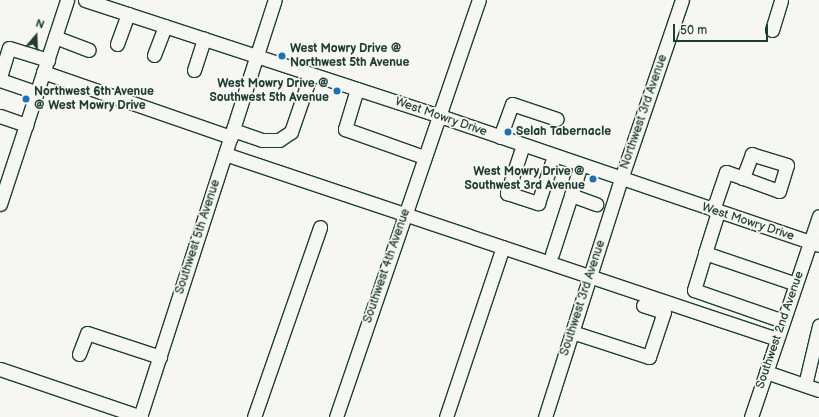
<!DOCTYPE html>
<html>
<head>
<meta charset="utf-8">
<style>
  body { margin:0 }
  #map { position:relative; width:819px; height:417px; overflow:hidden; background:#f6f6f2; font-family:"Balsamiq Sans",sans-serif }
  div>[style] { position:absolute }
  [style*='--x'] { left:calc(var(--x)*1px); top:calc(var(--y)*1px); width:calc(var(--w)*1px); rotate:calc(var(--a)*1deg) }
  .roads { filter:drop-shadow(1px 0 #1f3d34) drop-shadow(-1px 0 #1f3d34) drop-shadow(0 1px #1f3d34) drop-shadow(0 -1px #1f3d34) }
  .minor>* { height:13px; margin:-6.5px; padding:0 6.5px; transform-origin:6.5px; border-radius:6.5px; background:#f6f6f2 }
  .dots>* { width:11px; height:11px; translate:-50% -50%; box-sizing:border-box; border:2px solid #f6f6f2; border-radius:50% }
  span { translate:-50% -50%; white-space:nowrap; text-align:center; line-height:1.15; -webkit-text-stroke:3.5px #f6f6f2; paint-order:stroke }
  .poi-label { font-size:12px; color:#1f3d34; font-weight:700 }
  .left { translate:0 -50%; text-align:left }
  .right { translate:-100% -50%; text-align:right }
  .street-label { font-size:12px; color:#1f3d34 }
  .north { position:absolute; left:16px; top:16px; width:40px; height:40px; -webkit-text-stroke:3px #f6f6f2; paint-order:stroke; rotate:19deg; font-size:11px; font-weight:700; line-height:16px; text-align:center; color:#1f3d34 }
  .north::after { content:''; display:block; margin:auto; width:14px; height:18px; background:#1f3d34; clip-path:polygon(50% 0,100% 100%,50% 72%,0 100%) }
  .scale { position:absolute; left:673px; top:24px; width:95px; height:18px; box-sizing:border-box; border:2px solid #1f3d34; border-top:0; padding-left:5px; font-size:12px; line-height:14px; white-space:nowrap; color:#1f3d34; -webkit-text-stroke:3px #f6f6f2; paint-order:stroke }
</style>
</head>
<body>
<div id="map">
  <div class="roads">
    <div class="minor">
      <div style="--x:85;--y:0;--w:373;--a:18.1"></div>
      <div style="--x:440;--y:116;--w:400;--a:18.8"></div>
      <div style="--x:772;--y:30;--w:31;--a:-73"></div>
      <div style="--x:55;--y:37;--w:36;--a:21"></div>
      <div style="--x:117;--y:44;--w:32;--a:-70"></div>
      <div style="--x:154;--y:55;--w:31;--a:-69"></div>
      <div style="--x:194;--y:70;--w:33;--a:-72"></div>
      <div style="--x:43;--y:72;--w:199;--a:19.1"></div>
      <div style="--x:0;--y:77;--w:30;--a:-73"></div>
      <div style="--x:9;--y:48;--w:41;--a:17.1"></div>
      <div style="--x:0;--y:80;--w:39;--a:19"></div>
      <div style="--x:357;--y:89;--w:42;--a:106.7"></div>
      <div style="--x:345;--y:129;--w:84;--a:19.5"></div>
      <div style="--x:0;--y:116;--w:28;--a:19"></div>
      <div style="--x:233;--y:130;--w:31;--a:19"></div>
      <div style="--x:262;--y:140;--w:17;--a:0"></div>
      <div style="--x:279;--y:140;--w:14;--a:-34"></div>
      <div style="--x:291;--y:132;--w:61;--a:-71"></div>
      <div style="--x:500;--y:137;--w:35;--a:-70"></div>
      <div style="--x:512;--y:104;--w:47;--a:18.4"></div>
      <div style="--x:523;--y:145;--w:51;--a:108.4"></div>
      <div style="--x:507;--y:193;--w:33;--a:18"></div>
      <div style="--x:538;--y:203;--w:50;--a:-71.2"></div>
      <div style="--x:225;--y:154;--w:582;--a:18.53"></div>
      <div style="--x:571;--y:195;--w:27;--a:20"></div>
      <div style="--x:0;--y:204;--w:215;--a:-71.8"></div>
      <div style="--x:713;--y:210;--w:40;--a:-71.1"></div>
      <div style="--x:726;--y:172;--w:18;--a:19"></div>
      <div style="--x:743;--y:178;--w:38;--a:20"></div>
      <div style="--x:779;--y:191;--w:27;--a:-73"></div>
      <div style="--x:787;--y:165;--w:37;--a:-163"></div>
      <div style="--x:752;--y:154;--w:26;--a:111"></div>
      <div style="--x:705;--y:253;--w:43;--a:-72.4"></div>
      <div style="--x:552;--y:254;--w:94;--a:-72"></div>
      <div style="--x:783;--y:321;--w:94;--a:-160.8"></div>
      <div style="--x:694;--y:290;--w:39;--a:-73"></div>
      <div style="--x:705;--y:253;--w:96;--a:18.8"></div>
      <div style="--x:572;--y:332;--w:81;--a:18"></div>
      <div style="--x:649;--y:357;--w:47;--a:-71.6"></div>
      <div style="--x:664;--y:312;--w:22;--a:-162"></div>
      <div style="--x:79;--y:354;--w:22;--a:-69"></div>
      <div style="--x:87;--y:333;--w:77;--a:18.2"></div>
      <div style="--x:0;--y:369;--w:149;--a:18.8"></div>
      <div style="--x:766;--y:372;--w:56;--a:18.8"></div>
      <div style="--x:805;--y:385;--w:61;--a:-76.7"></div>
      <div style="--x:140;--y:417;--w:438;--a:-72.1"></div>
      <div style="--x:254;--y:417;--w:201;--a:-70.8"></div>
      <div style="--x:336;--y:417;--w:441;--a:-71.1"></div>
      <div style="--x:446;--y:417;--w:179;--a:-71.5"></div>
      <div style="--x:545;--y:417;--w:250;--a:-72.3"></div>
      <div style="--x:621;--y:179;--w:189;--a:-71.2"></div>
      <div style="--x:751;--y:417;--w:212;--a:-71.3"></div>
    </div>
  </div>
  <div class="dots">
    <div style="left:282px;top:56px;background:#1f6fb2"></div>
    <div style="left:337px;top:91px;background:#1f6fb2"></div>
    <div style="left:26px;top:99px;background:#1f6fb2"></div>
    <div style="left:508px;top:132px;background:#1f6fb2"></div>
    <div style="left:593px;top:179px;background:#1f6fb2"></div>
  </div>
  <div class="poi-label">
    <span class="left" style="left:290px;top:56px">West Mowry Drive @<br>Northwest 5th Avenue</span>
    <span class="right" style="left:329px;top:91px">West Mowry Drive @<br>Southwest 5th Avenue</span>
    <span class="left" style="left:34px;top:99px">Northwest 6th Avenue<br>@ West Mowry Drive</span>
    <span class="left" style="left:516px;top:132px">Selah Tabernacle</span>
    <span class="right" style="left:585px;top:179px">West Mowry Drive @<br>Southwest 3rd Avenue</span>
  </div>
  <div class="street-label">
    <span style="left:644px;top:112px;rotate:-71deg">Northwest 3rd Avenue</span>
    <span style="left:441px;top:117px;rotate:19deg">West Mowry Drive</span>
    <span style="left:748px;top:222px;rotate:18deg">West Mowry Drive</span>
    <span style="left:198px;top:237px;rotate:-72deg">Southwest 5th Avenue</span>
    <span style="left:387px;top:266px;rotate:-71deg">Southwest 4th Avenue</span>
    <span style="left:583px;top:298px;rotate:-72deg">Southwest 3rd Avenue</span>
    <span style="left:780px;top:330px;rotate:-71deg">Southwest 2nd Avenue</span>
  </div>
  <div class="north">N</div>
  <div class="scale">50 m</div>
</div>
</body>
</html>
